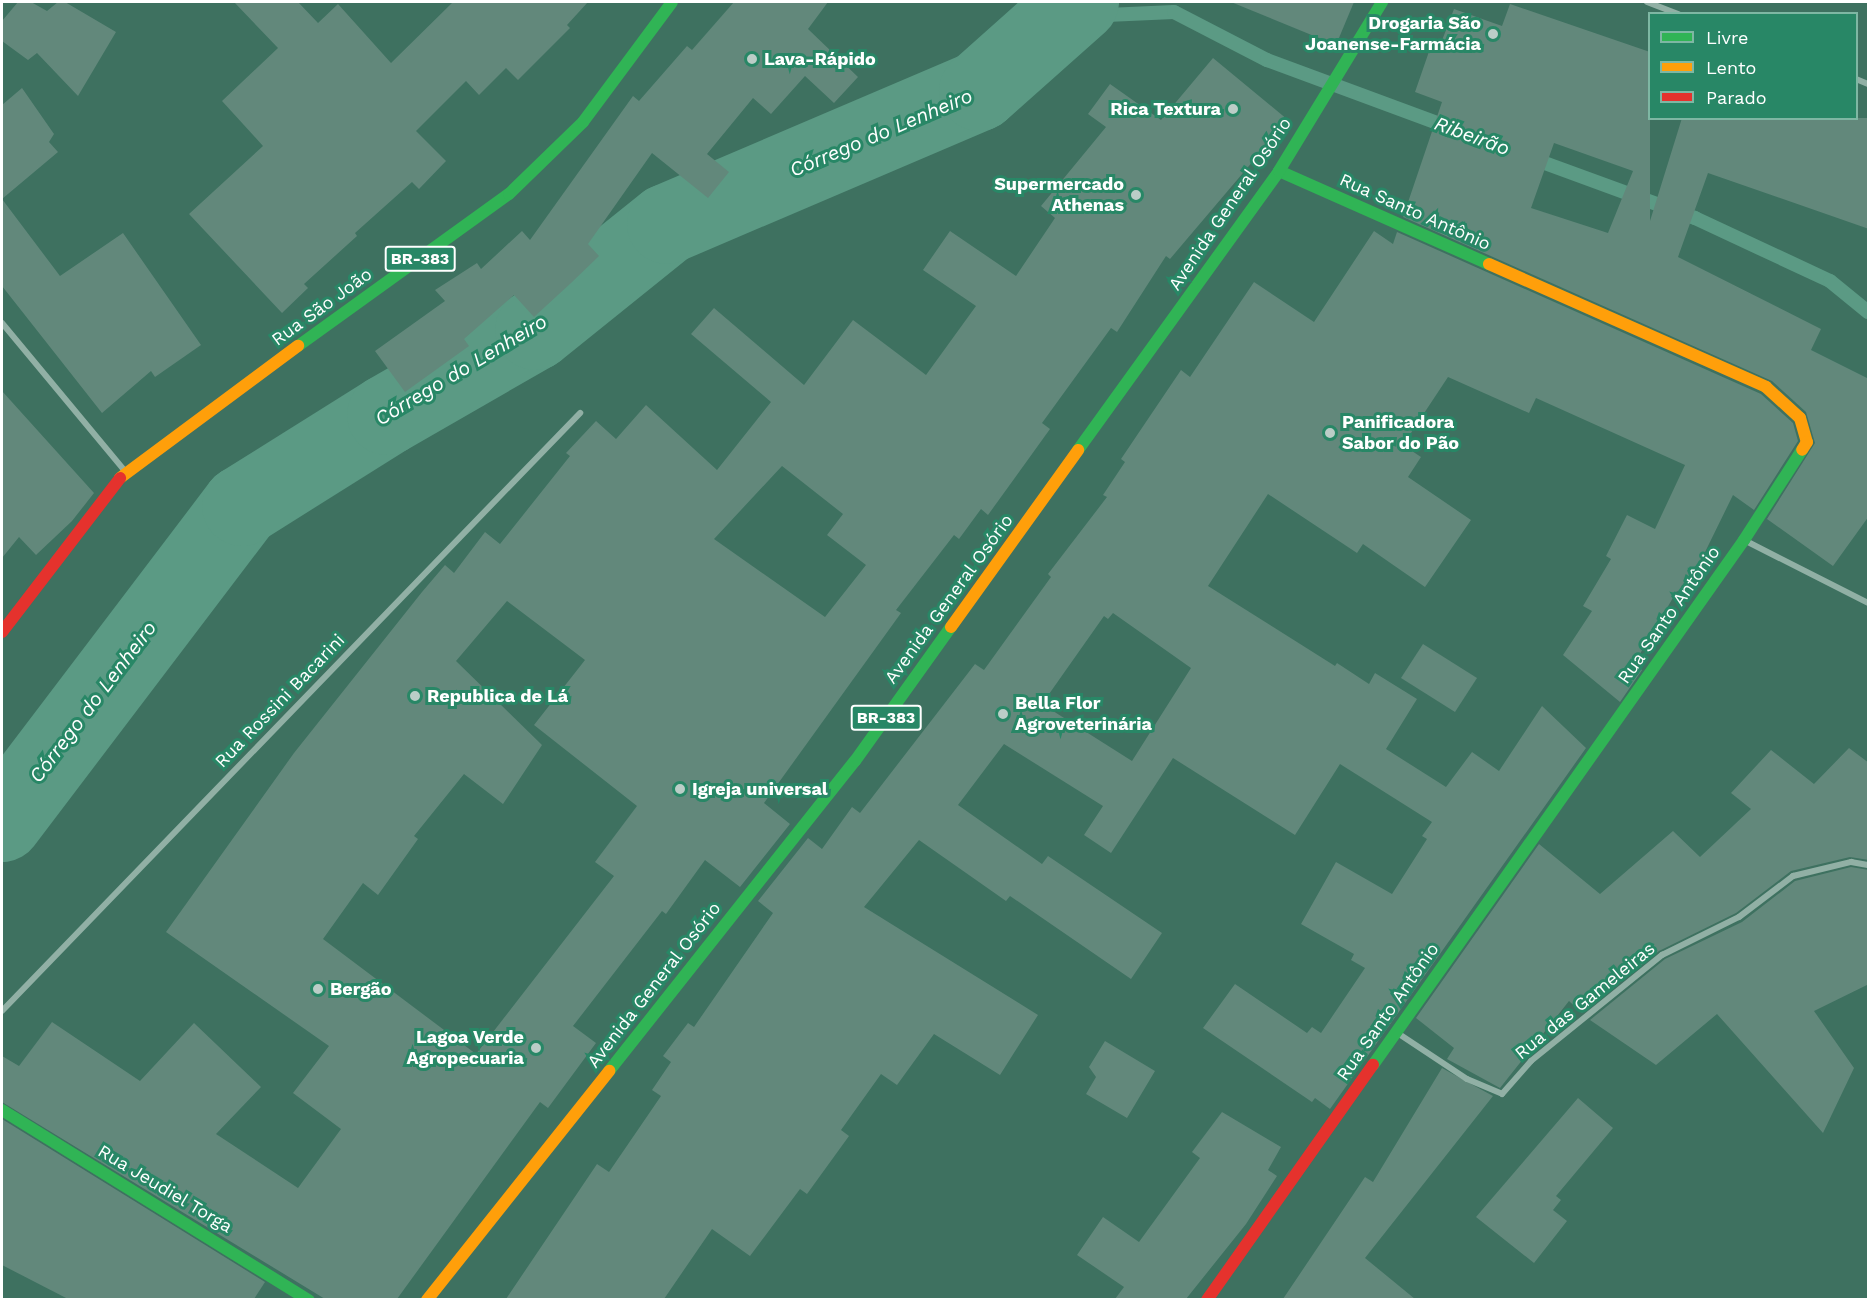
<!DOCTYPE html>
<html>
<head>
<meta charset="utf-8">
<style>
  body { margin:0 }
  #map { position:relative; width:1870px; height:1301px; overflow:hidden; background:#3e7160; font-family:"Work Sans",sans-serif }
  div>[style] { position:absolute }
  [style*='--x'] { left:calc(var(--x)*1px); top:calc(var(--y)*1px); width:calc(var(--w)*1px); rotate:calc(var(--a)*1deg) }
  .stream>* { height:14px; margin:-7px; padding:0 7px; transform-origin:7px; border-radius:7px; background:#5b9a84 }
  .river>* { height:80px; margin:-40px; padding:0 40px; transform-origin:40px; border-radius:40px; background:#5b9a84 }
  .building>* { inset:0; background:#62887b }
  .street>* { height:6px; margin:-3px; padding:0 3px; transform-origin:3px; border-radius:3px; background:#91b0a5 }
  .fast>* { height:12px; margin:-6px; padding:0 6px; transform-origin:6px; border-radius:6px; background:#30b455 }
  .slow>* { height:12px; margin:-6px; padding:0 6px; transform-origin:6px; border-radius:6px; background:#ff9f0a }
  .jam>* { height:12px; margin:-6px; padding:0 6px; transform-origin:6px; border-radius:6px; background:#e5322d }
  .dots>* { width:16px; height:16px; translate:-50% -50%; box-sizing:border-box; border:3px solid #288766; border-radius:50% }
  span { translate:-50% -50%; white-space:nowrap; text-align:center; line-height:1.15; -webkit-text-stroke:6px #288766; paint-order:stroke }
  .shield-label span { padding:2px 4px; background:#288766; border:2px solid; border-radius:4px; -webkit-text-stroke-width:0 }
  .shield-label { font-size:16px; color:#fff; font-weight:700 }
  .poi-label { font-size:18px; color:#fff; font-weight:700 }
  .right { translate:-100% -50%; text-align:right }
  .left { translate:0 -50%; text-align:left }
  .street-label { font-size:18px; color:#fff }
  .water-label { font-size:20px; color:#fff; font-style:italic }
  .frame { position:absolute; inset:0; border:3px solid #fff; pointer-events:none }
  .legend { position:absolute; left:1648px; top:12px; width:210px; height:108px; box-sizing:border-box; background:#288766; border:2px solid #7eb7a3; margin:0; padding:8px 10px; list-style:none; font-size:18px; color:#fff }
  .legend li { display:flex; align-items:center; gap:12px; height:30px }
  .legend b { width:30px; border:2px solid #7eb7a3 }
</style>
</head>
<body>
<div id="map">
  <div class="stream">
    <div style="--x:1062;--y:17;--w:112;--a:-2.6"></div>
    <div style="--x:1174;--y:12;--w:105;--a:27.3"></div>
    <div style="--x:1267;--y:60;--w:196;--a:20.3"></div>
    <div style="--x:1531;--y:158;--w:175;--a:20.1"></div>
    <div style="--x:1695;--y:218;--w:149;--a:25"></div>
    <div style="--x:1830;--y:281;--w:49;--a:39.2"></div>
  </div>
  <div class="river">
    <div style="--x:2;--y:822;--w:397;--a:-52.8"></div>
    <div style="--x:242;--y:506;--w:171;--a:-32.1"></div>
    <div style="--x:387;--y:415;--w:171;--a:-29.9"></div>
    <div style="--x:535;--y:330;--w:169;--a:-38.8"></div>
    <div style="--x:667;--y:224;--w:339;--a:-23.1"></div>
    <div style="--x:979;--y:91;--w:134;--a:-41.7"></div>
  </div>
  <div class="building">
    <div style="clip-path:polygon(18px 2px,31px 2px,47px 11px,58px 2px,65px 2px,116px 32px,78px 96px,37px 53px,28px 60px,2px 41px,2px 21px)"></div>
    <div style="clip-path:polygon(234px 2px,298px 2px,318px 23px,338px 4px,391px 63px,453px 2px,588px 2px,567px 25px,570px 28px,518px 80px,506px 68px,479px 95px,466px 81px,416px 131px,446px 161px,419px 189px,412px 182px,355px 233px,357px 236px,304px 284px,308px 288px,282px 313px,189px 214px,263px 146px,222px 101px,278px 48px)"></div>
    <div style="clip-path:polygon(734px 2px,828px 2px,808px 29px,858px 77px,834px 103px,805px 76px,771px 114px,753px 98px,707px 154px,729px 172px,708px 198px,652px 153px,588px 244px,599px 256px,571px 283px,534px 317px,514px 295px,464px 339px,469px 346px,405px 392px,375px 351px,445px 301px,435px 290px,477px 263px,481px 269px,522px 231px,530px 240px,633px 96px,639px 101px,687px 46px,692px 50px)"></div>
    <div style="clip-path:polygon(1231px 2px,1354px 2px,1336px 45px)"></div>
    <div style="clip-path:polygon(evenodd,1510px 4px,1650px 52px,1650px 221px,1682px 118px,1869px 118px,1869px 229px,1708px 173px,1678px 257px,1821px 329px,1811px 350px,1869px 379px,1869px 516px,1833px 566px,1767px 519px,1815px 443px,1806px 412px,1772px 381px,1403px 217px,1442px 102px,1415px 92px,1433px 40px,1441px 43px,1454px 9px,1502px 26px,1510px 4px,1554px 143px,1633px 171px,1608px 233px,1531px 208px,1554px 143px)"></div>
    <div style="clip-path:polygon(evenodd,1213px 58px,1288px 120px,1170px 259px,1166px 256px,1117px 332px,1111px 328px,1042px 423px,1050px 429px,988px 515px,981px 509px,959px 539px,954px 535px,896px 610px,901px 613px,764px 803px,790px 824px,740px 887px,705px 860px,666px 914px,662px 911px,573px 1026px,596px 1043px,548px 1108px,540px 1102px,397px 1299px,325px 1299px,2px 1102px,2px 1056px,19px 1066px,52px 1022px,140px 1081px,194px 1023px,261px 1087px,216px 1134px,298px 1188px,341px 1129px,293px 1093px,329px 1046px,166px 932px,294px 753px,422px 592px,445px 565px,454px 573px,485px 532px,500px 544px,570px 456px,566px 453px,596px 421px,616px 439px,646px 405px,717px 470px,771px 402px,691px 334px,714px 308px,804px 385px,853px 320px,926px 375px,976px 306px,923px 270px,950px 231px,1016px 276px,1055px 218px,1041px 206px,1106px 127px,1088px 114px,1110px 84px,1161px 120px,1213px 58px,782px 466px,843px 514px,827px 535px,866px 565px,825px 617px,714px 539px,782px 466px,1213px 58px,507px 601px,585px 660px,534px 725px,637px 806px,595px 862px,614px 876px,476px 1054px,323px 939px,363px 883px,378px 895px,418px 839px,414px 836px,464px 774px,503px 804px,542px 745px,456px 661px,507px 601px)"></div>
    <div style="clip-path:polygon(22px 88px,54px 134px,49px 142px,58px 152px,2px 199px,60px 276px,123px 233px,201px 345px,155px 377px,151px 371px,102px 413px,2px 286px,2px 105px)"></div>
    <div style="clip-path:polygon(evenodd,1374px 231px,1393px 244px,1397px 232px,1761px 394px,1793px 423px,1798px 441px,1754px 510px,1733px 495px,1684px 595px,1677px 591px,1634px 664px,1642px 670px,1620px 702px,1563px 655px,1592px 611px,1583px 606px,1611px 559px,1606px 556px,1627px 515px,1655px 529px,1685px 465px,1536px 398px,1529px 413px,1448px 377px,1403px 445px,1421px 457px,1408px 477px,1471px 520px,1425px 587px,1363px 544px,1357px 553px,1268px 494px,1208px 586px,1335px 666px,1337px 663px,1369px 684px,1375px 673px,1417px 699px,1386px 749px,1446px 787px,1472px 752px,1499px 771px,1542px 706px,1586px 748px,1330px 1109px,1315px 1098px,1312px 1102px,1203px 1028px,1235px 984px,1307px 1033px,1312px 1027px,1321px 1033px,1365px 968px,1351px 960px,1354px 954px,1301px 924px,1336px 862px,1392px 894px,1427px 839px,1422px 836px,1432px 822px,1340px 764px,1295px 835px,1173px 758px,1111px 853px,1084px 835px,1103px 806px,1004px 744px,958px 805px,1042px 864px,1048px 856px,1162px 933px,1131px 979px,1010px 896px,1006px 901px,919px 840px,864px 907px,1038px 1015px,1000px 1075px,934px 1034px,897px 1085px,881px 1074px,841px 1130px,849px 1136px,807px 1194px,800px 1189px,750px 1256px,712px 1229px,664px 1299px,506px 1299px,597px 1164px,609px 1172px,661px 1096px,652px 1090px,671px 1062px,663px 1056px,688px 1023px,694px 1027px,773px 913px,758px 901px,808px 838px,822px 849px,852px 807px,860px 813px,975px 664px,984px 670px,1051px 577px,1048px 574px,1107px 497px,1103px 495px,1125px 462px,1121px 459px,1181px 370px,1190px 377px,1254px 282px,1314px 322px,1374px 231px,1113px 613px,1191px 668px,1132px 761px,1042px 704px,1104px 616px,1108px 619px,1113px 613px)"></div>
    <div style="clip-path:polygon(2px 391px,94px 493px,72px 521px,36px 555px,19px 537px,2px 558px)"></div>
    <div style="clip-path:polygon(1423px 644px,1477px 678px,1455px 712px,1401px 678px)"></div>
    <div style="clip-path:polygon(1849px 748px,1869px 763px,1869px 860px,1850px 857px,1791px 871px,1736px 913px,1659px 951px,1582px 1013px,1569px 1001px,1500px 1088px,1447px 1059px,1454px 1048px,1416px 1018px,1539px 844px,1600px 894px,1673px 831px,1700px 857px,1751px 809px,1731px 793px,1771px 750px,1814px 784px)"></div>
    <div style="clip-path:polygon(1851px 867px,1869px 870px,1869px 984px,1814px 1011px,1854px 1068px,1823px 1133px,1717px 1014px,1656px 1065px,1590px 1020px,1665px 959px,1742px 922px,1795px 881px)"></div>
    <div style="clip-path:polygon(1105px 1041px,1155px 1071px,1127px 1118px,1086px 1094px,1096px 1077px,1089px 1067px)"></div>
    <div style="clip-path:polygon(1442px 1068px,1493px 1096px,1365px 1258px,1415px 1299px,1283px 1299px,1365px 1177px,1373px 1182px)"></div>
    <div style="clip-path:polygon(1578px 1098px,1613px 1128px,1556px 1196px,1561px 1200px,1553px 1210px,1567px 1221px,1534px 1263px,1476px 1217px)"></div>
    <div style="clip-path:polygon(1222px 1112px,1281px 1147px,1268px 1170px,1277px 1176px,1246px 1224px,1186px 1299px,1115px 1299px,1124px 1287px,1077px 1255px,1103px 1217px,1139px 1242px,1200px 1158px,1192px 1152px)"></div>
    <div style="clip-path:polygon(2px 1119px,265px 1282px,254px 1299px,68px 1299px,2px 1265px)"></div>
  </div>
  <div class="street">
    <div style="--x:1647;--y:2;--w:34;--a:21"></div>
    <div style="--x:1856;--y:79;--w:13;--a:23"></div>
    <div style="--x:2;--y:323;--w:190;--a:50.3"></div>
    <div style="--x:1744;--y:540;--w:139;--a:26.9"></div>
    <div style="--x:2;--y:1011;--w:832;--a:-45.97"></div>
    <div style="--x:1396;--y:1032;--w:85;--a:33.5"></div>
    <div style="--x:1467;--y:1079;--w:38;--a:23"></div>
    <div style="--x:1502;--y:1094;--w:44;--a:-48.7"></div>
    <div style="--x:1531;--y:1061;--w:169;--a:-39"></div>
    <div style="--x:1662;--y:955;--w:86;--a:-26.3"></div>
    <div style="--x:1739;--y:917;--w:68;--a:-37.2"></div>
    <div style="--x:1793;--y:876;--w:60;--a:-13.6"></div>
    <div style="--x:1851;--y:862;--w:17;--a:10"></div>
  </div>
  <div class="fast">
    <div style="--x:1279;--y:171;--w:230;--a:23.9"></div>
    <div style="--x:298;--y:346;--w:260;--a:-35.8"></div>
    <div style="--x:509;--y:194;--w:103;--a:-44.2"></div>
    <div style="--x:583;--y:122;--w:149;--a:-53.4"></div>
    <div style="--x:1078;--y:450;--w:344;--a:-54.2"></div>
    <div style="--x:1279;--y:171;--w:198;--a:-58.6"></div>
    <div style="--x:1373;--y:1065;--w:643;--a:-54.75"></div>
    <div style="--x:1744;--y:540;--w:107;--a:-57.2"></div>
    <div style="--x:609;--y:1071;--w:396;--a:-51.6"></div>
    <div style="--x:855;--y:761;--w:165;--a:-54.4"></div>
    <div style="--x:2;--y:1110;--w:361;--a:31.8"></div>
  </div>
  <div class="slow">
    <div style="--x:1489;--y:264;--w:303;--a:23.9"></div>
    <div style="--x:1766;--y:387;--w:46;--a:42.4"></div>
    <div style="--x:1800;--y:418;--w:25;--a:74"></div>
    <div style="--x:1807;--y:442;--w:9;--a:122"></div>
    <div style="--x:120;--y:478;--w:222;--a:-36.6"></div>
    <div style="--x:951;--y:627;--w:218;--a:-54.3"></div>
    <div style="--x:427;--y:1300;--w:293;--a:-51.5"></div>
  </div>
  <div class="jam">
    <div style="--x:2;--y:632;--w:194;--a:-52.5"></div>
    <div style="--x:1207;--y:1300;--w:288;--a:-54.8"></div>
  </div>
  <div class="dots">
    <div style="left:1493px;top:34px;background:#bbcdc7"></div>
    <div style="left:752px;top:59px;background:#bbcdc7"></div>
    <div style="left:1233px;top:109px;background:#bbcdc7"></div>
    <div style="left:1136px;top:195px;background:#bbcdc7"></div>
    <div style="left:1330px;top:433px;background:#bbcdc7"></div>
    <div style="left:415px;top:696px;background:#bbcdc7"></div>
    <div style="left:1003px;top:714px;background:#bbcdc7"></div>
    <div style="left:680px;top:789px;background:#bbcdc7"></div>
    <div style="left:318px;top:989px;background:#bbcdc7"></div>
    <div style="left:536px;top:1048px;background:#bbcdc7"></div>
  </div>
  <div class="shield-label">
    <span style="left:420px;top:259px">BR-383</span>
    <span style="left:886px;top:718px">BR-383</span>
  </div>
  <div class="poi-label">
    <span class="right" style="left:1481px;top:34px">Drogaria São<br>Joanense-Farmácia</span>
    <span class="left" style="left:764px;top:59px">Lava-Rápido</span>
    <span class="right" style="left:1221px;top:109px">Rica Textura</span>
    <span class="right" style="left:1124px;top:195px">Supermercado<br>Athenas</span>
    <span class="left" style="left:1342px;top:433px">Panificadora<br>Sabor do Pão</span>
    <span class="left" style="left:427px;top:696px">Republica de Lá</span>
    <span class="left" style="left:1015px;top:714px">Bella Flor<br>Agroveterinária</span>
    <span class="left" style="left:692px;top:789px">Igreja universal</span>
    <span class="left" style="left:330px;top:989px">Bergão</span>
    <span class="right" style="left:524px;top:1048px">Lagoa Verde<br>Agropecuaria</span>
  </div>
  <div class="street-label">
    <span style="left:1230px;top:204px;rotate:-56deg">Avenida General Osório</span>
    <span style="left:1415px;top:212px;rotate:24deg">Rua Santo Antônio</span>
    <span style="left:322px;top:307px;rotate:-36deg">Rua São João</span>
    <span style="left:949px;top:599px;rotate:-54deg">Avenida General Osório</span>
    <span style="left:1669px;top:615px;rotate:-55deg">Rua Santo Antônio</span>
    <span style="left:280px;top:701px;rotate:-46deg">Rua Rossini Bacarini</span>
    <span style="left:654px;top:985px;rotate:-52deg">Avenida General Osório</span>
    <span style="left:1585px;top:1001px;rotate:-39deg">Rua das Gameleiras</span>
    <span style="left:1388px;top:1012px;rotate:-55deg">Rua Santo Antônio</span>
    <span style="left:165px;top:1189px;rotate:31deg">Rua Jeudiel Torga</span>
  </div>
  <div class="water-label">
    <span style="left:881px;top:133px;rotate:-23deg">Córrego do Lenheiro</span>
    <span style="left:1472px;top:136px;rotate:20deg">Ribeirão</span>
    <span style="left:461px;top:370px;rotate:-31deg">Córrego do Lenheiro</span>
    <span style="left:93px;top:702px;rotate:-53deg">Córrego do Lenheiro</span>
  </div>
  <div class="frame"></div>
  <ul class="legend">
  <li><b style="height:8px;background:#30b455"></b>Livre</li>
  <li><b style="height:8px;background:#ff9f0a"></b>Lento</li>
  <li><b style="height:8px;background:#e5322d"></b>Parado</li>
  </ul>
</div>
</body>
</html>
